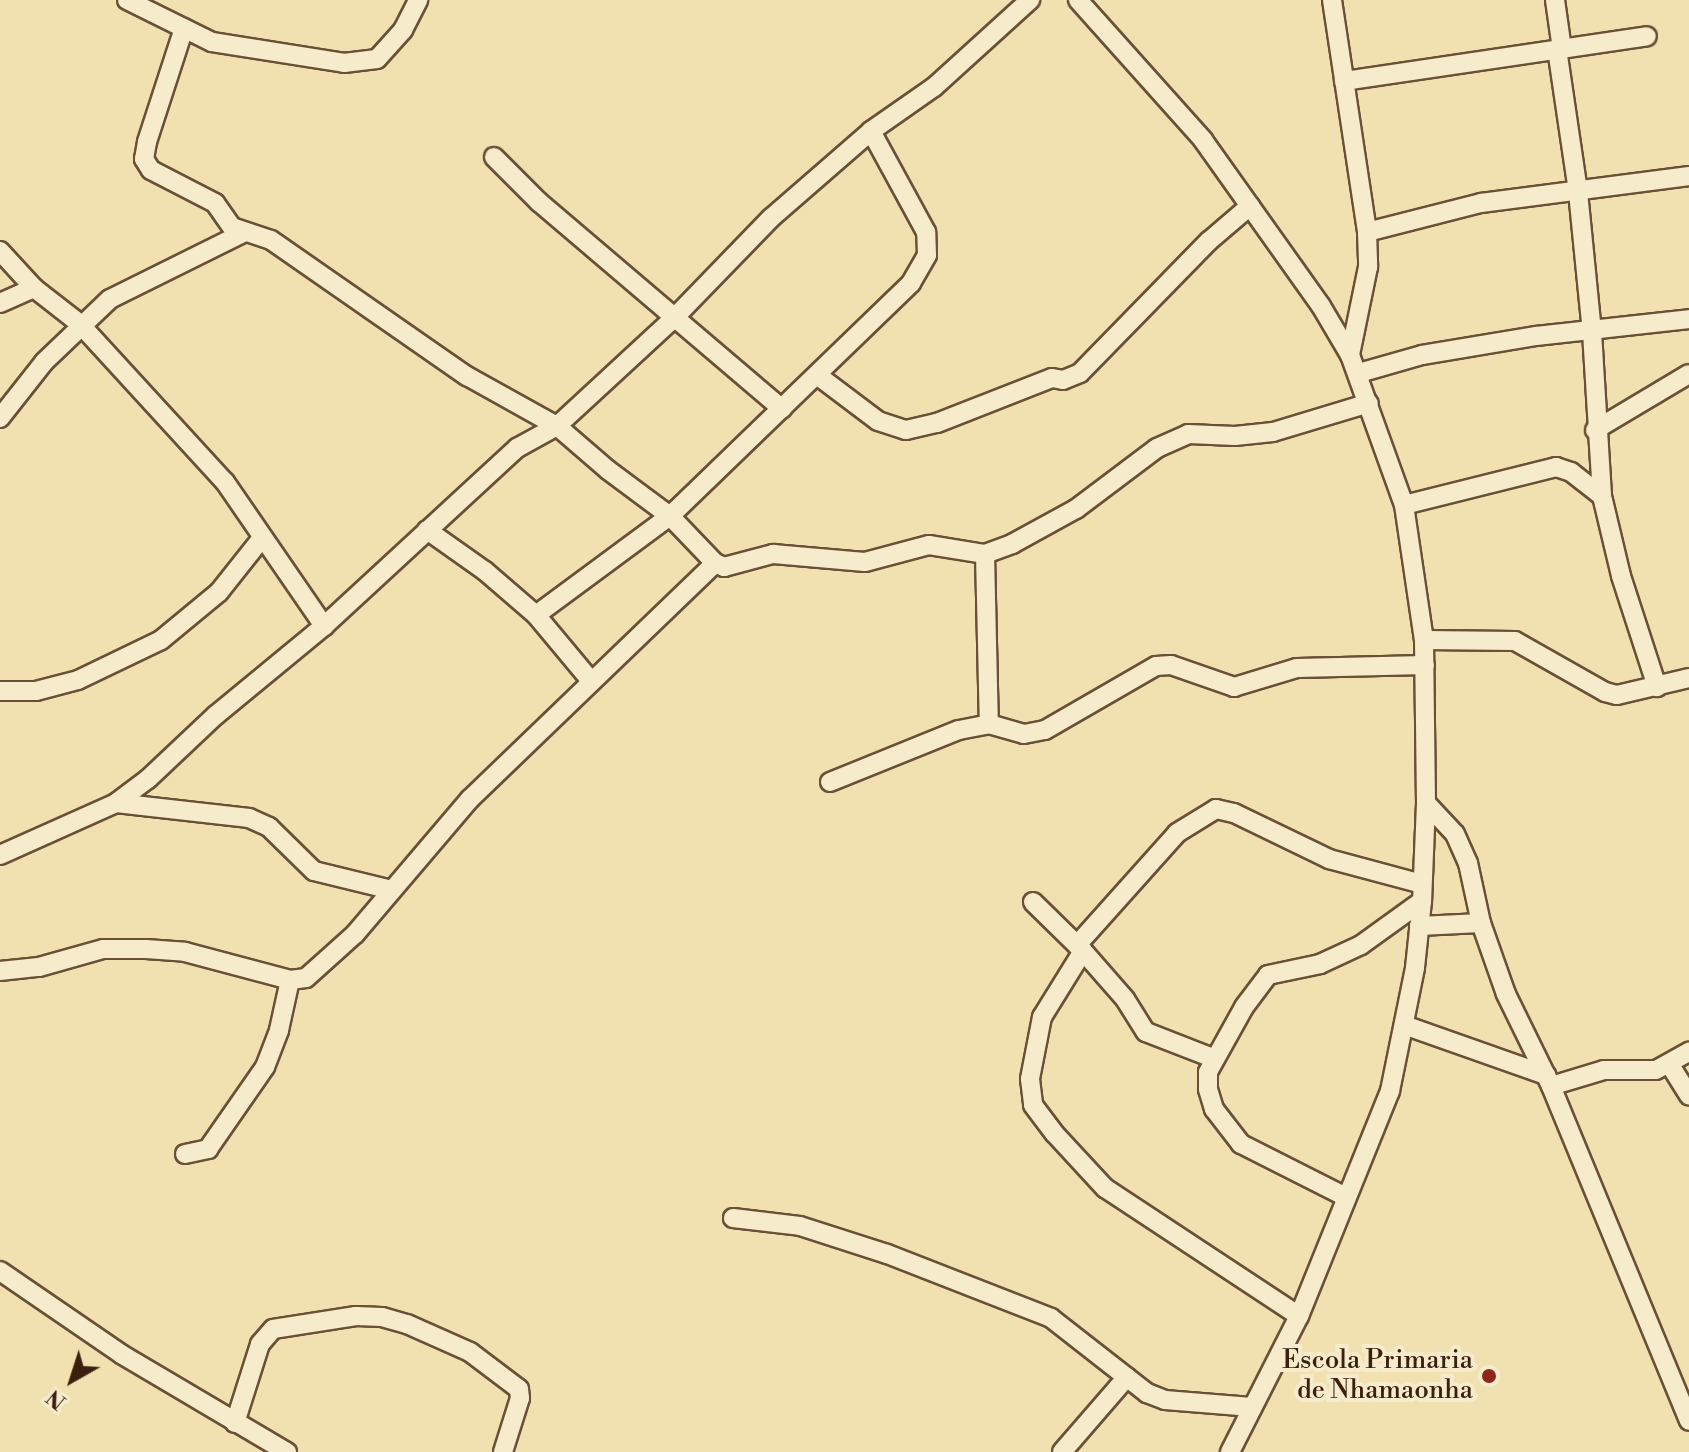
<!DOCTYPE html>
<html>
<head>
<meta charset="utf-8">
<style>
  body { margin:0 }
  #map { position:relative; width:1689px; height:1452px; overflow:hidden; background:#f1e1b0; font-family:"Libre Bodoni",serif }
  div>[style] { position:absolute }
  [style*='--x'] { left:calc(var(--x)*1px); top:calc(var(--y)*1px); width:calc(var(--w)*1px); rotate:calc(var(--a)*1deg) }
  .roads { filter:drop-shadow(2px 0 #695037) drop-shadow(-2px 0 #695037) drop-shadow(0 2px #695037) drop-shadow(0 -2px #695037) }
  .minor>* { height:18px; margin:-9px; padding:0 9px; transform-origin:9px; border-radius:9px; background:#f6eccc }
  .dots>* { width:22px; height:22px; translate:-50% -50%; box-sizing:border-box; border:4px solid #f6eccc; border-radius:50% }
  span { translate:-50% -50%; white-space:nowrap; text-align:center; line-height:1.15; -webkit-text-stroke:8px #f6eccc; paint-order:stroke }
  .poi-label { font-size:26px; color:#3c200f }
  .right { translate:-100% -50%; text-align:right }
  .north { position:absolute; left:32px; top:1340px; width:80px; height:80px; -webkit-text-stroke:6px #f6eccc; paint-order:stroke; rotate:219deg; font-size:22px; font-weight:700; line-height:32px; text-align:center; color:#3c200f }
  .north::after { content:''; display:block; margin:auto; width:28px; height:36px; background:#3c200f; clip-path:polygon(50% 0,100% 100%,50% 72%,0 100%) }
</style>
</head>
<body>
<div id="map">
  <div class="roads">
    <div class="minor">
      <div style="--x:127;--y:0;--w:95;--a:26.3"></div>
      <div style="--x:212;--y:42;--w:134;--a:9"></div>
      <div style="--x:344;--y:63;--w:33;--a:-7"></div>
      <div style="--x:377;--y:59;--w:39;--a:-48"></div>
      <div style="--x:403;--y:30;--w:34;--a:-63"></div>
      <div style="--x:1078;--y:0;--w:188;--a:48.2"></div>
      <div style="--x:1203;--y:140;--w:204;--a:54.6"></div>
      <div style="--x:1321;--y:306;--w:57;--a:59.4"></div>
      <div style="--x:1350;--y:355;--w:159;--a:70.2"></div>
      <div style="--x:1404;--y:505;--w:136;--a:81.6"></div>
      <div style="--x:1424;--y:640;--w:163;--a:89.3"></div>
      <div style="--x:1426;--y:803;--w:98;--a:92.3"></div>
      <div style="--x:1422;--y:901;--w:67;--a:96"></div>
      <div style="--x:1415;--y:968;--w:126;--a:101.5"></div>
      <div style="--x:1390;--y:1091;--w:243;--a:112"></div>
      <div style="--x:1299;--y:1316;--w:153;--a:116.9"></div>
      <div style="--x:1332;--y:0;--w:235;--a:81.4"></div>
      <div style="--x:1367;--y:232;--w:35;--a:88"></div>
      <div style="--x:1368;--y:267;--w:90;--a:101.6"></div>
      <div style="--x:1555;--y:0;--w:49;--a:81.9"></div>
      <div style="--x:184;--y:28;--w:120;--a:108"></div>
      <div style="--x:147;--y:142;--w:17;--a:100"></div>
      <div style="--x:144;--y:159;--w:13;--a:58"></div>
      <div style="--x:151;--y:170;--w:72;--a:27.3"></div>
      <div style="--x:215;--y:203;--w:29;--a:55"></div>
      <div style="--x:232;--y:227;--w:41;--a:18.4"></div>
      <div style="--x:271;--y:240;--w:239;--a:34.8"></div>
      <div style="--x:467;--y:376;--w:103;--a:29.1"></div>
      <div style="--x:557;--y:426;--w:67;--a:40.8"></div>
      <div style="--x:608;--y:470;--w:77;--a:36.6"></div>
      <div style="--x:670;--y:516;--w:65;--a:46.2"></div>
      <div style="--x:715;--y:563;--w:10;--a:24"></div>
      <div style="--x:724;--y:567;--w:51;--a:-14.9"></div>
      <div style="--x:773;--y:554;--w:92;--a:5"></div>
      <div style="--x:865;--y:562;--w:66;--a:-14.9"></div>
      <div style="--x:929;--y:545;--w:57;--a:9.1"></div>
      <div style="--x:985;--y:554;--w:29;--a:-20"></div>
      <div style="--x:1012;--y:544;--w:73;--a:-28.7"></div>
      <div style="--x:1076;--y:509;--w:101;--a:-37"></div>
      <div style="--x:1157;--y:448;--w:34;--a:-24"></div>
      <div style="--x:1188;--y:434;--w:47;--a:2.4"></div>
      <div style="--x:1235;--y:436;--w:38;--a:-6"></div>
      <div style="--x:1273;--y:432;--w:100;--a:-16.8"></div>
      <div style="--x:1557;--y:49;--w:145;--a:81.6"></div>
      <div style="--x:1578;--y:192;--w:141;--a:84.3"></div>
      <div style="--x:1592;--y:332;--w:164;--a:86.5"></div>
      <div style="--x:1602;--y:496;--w:82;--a:76.6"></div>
      <div style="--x:1621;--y:576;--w:117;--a:72"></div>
      <div style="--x:1344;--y:81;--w:306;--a:-8.4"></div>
      <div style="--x:494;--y:157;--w:64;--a:45"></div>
      <div style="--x:539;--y:202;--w:319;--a:40.4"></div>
      <div style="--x:1367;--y:232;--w:118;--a:-14.3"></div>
      <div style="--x:1481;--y:203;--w:210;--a:-7.4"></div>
      <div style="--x:0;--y:251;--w:50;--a:47.4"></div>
      <div style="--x:34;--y:288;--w:58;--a:38"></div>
      <div style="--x:80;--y:324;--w:214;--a:47.5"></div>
      <div style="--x:225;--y:482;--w:175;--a:55.5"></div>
      <div style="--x:0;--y:303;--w:37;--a:-24"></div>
      <div style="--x:1359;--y:373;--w:66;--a:-15.9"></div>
      <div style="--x:1422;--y:355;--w:116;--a:-9.5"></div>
      <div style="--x:1536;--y:336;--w:154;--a:-6.3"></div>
      <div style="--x:817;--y:375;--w:76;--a:37"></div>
      <div style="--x:878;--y:421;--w:29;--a:18"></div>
      <div style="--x:906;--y:430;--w:32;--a:-13"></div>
      <div style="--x:937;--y:423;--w:123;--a:-21.4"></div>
      <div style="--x:1052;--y:378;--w:11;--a:10"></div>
      <div style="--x:1063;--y:380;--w:18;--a:-22"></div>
      <div style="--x:1080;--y:373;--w:185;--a:-45.7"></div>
      <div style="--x:1209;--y:241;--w:54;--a:-40.5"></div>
      <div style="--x:0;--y:418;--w:71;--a:-51.8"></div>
      <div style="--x:44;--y:362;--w:91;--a:-43.7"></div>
      <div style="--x:110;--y:299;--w:148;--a:-26.4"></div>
      <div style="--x:1595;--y:430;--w:109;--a:-30.8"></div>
      <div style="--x:1404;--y:505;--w:157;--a:-14"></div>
      <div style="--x:1556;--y:467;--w:16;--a:18"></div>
      <div style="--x:1571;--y:472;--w:39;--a:38"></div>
      <div style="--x:427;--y:530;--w:71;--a:35.3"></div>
      <div style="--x:485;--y:571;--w:67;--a:40.8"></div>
      <div style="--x:536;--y:615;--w:86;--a:50.2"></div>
      <div style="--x:985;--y:554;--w:170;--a:88.7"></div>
      <div style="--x:536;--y:615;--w:167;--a:-36.5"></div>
      <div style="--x:670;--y:516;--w:335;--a:-44"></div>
      <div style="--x:911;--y:283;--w:32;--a:-60"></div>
      <div style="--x:927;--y:255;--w:23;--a:-92"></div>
      <div style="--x:926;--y:232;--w:115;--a:-118.6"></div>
      <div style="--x:1424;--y:640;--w:91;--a:0.6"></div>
      <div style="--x:1515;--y:641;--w:103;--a:29.5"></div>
      <div style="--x:1605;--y:692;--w:12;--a:14"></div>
      <div style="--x:1617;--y:695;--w:74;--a:-13.3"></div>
      <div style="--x:0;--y:691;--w:36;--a:0"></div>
      <div style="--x:36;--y:691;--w:43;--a:-14.7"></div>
      <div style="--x:78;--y:680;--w:92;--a:-25.7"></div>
      <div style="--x:161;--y:640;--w:75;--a:-39.6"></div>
      <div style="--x:219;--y:592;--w:69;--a:-51.5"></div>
      <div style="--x:830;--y:782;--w:139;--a:-22"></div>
      <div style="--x:959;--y:730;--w:31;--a:-11"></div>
      <div style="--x:989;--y:724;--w:36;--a:16"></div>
      <div style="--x:1024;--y:734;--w:21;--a:-11"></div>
      <div style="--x:1045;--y:730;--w:128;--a:-30"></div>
      <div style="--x:1156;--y:666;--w:15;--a:-4"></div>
      <div style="--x:1171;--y:665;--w:67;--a:19.2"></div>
      <div style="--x:1234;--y:687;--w:66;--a:-16.8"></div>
      <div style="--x:1297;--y:668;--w:128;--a:-1.3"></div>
      <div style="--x:116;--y:803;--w:134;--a:6.4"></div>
      <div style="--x:249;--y:818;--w:22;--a:24"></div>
      <div style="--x:269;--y:827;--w:63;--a:44.4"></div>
      <div style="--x:314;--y:871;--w:80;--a:13.7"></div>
      <div style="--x:1426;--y:803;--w:42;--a:46.9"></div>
      <div style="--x:1455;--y:834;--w:32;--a:66"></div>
      <div style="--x:1468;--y:863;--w:61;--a:77.8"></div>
      <div style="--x:0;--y:855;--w:127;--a:-24.1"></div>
      <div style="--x:116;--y:803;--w:40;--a:-37"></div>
      <div style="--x:148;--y:779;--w:93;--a:-43.3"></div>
      <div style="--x:216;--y:715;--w:140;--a:-39.5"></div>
      <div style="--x:324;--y:626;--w:263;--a:-42.7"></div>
      <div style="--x:517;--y:448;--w:46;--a:-28.8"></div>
      <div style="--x:557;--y:426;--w:162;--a:-42.7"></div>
      <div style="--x:676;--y:316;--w:136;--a:-45.9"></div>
      <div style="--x:771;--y:218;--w:133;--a:-41"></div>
      <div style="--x:871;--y:131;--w:77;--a:-34.9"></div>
      <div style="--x:934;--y:87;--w:130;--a:-42.2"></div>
      <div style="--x:1033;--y:902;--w:70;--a:44.4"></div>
      <div style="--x:1083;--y:951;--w:64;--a:48.8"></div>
      <div style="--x:1125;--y:999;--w:39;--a:58"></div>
      <div style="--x:1146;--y:1032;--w:72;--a:21.2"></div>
      <div style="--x:1419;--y:926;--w:62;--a:-2.8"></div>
      <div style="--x:1481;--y:923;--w:75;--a:70.6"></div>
      <div style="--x:1506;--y:994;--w:102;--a:63.9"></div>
      <div style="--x:1551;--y:1086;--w:362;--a:67.6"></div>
      <div style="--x:1077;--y:945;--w:150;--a:-48.2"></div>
      <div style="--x:1177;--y:833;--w:46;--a:-31.6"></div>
      <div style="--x:1216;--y:809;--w:18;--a:13"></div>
      <div style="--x:1234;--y:813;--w:106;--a:25.8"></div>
      <div style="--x:1329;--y:859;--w:96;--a:15"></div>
      <div style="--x:1083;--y:951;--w:78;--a:121.8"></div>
      <div style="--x:1042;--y:1017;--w:63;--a:101"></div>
      <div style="--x:1030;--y:1079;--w:26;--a:83"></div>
      <div style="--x:1033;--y:1105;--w:36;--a:53"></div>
      <div style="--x:1055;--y:1134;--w:74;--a:47.2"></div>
      <div style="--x:1105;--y:1188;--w:232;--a:33.4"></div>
      <div style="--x:0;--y:971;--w:39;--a:-6"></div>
      <div style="--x:39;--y:967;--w:66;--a:-15.7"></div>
      <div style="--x:103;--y:949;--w:43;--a:0"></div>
      <div style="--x:146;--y:949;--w:39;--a:4"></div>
      <div style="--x:185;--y:952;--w:109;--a:14.9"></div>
      <div style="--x:290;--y:980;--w:16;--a:-7"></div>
      <div style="--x:306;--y:978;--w:66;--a:-41.9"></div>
      <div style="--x:355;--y:934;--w:177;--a:-49.6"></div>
      <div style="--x:470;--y:799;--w:340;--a:-43.9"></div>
      <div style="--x:1404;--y:1025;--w:151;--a:19.4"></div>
      <div style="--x:1670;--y:1065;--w:36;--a:58"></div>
      <div style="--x:1551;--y:1086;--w:55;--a:-16.8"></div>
      <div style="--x:1604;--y:1070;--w:52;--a:0"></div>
      <div style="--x:1656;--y:1070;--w:38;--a:-29"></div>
      <div style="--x:185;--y:1154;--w:24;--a:-12"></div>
      <div style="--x:208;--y:1149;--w:100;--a:-55.2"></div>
      <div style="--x:265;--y:1067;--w:40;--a:-69"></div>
      <div style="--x:279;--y:1030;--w:51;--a:-77.6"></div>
      <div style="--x:1346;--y:1197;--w:118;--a:-153.2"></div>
      <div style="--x:1241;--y:1144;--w:44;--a:-127.6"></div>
      <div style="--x:1214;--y:1109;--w:21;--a:-107"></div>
      <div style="--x:1208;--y:1089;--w:17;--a:-90"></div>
      <div style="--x:1208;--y:1072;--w:74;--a:-61"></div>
      <div style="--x:1244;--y:1007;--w:40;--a:-53"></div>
      <div style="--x:1268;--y:975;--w:53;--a:-11.9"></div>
      <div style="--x:1320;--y:964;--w:45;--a:-24.9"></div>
      <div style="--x:1361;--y:945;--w:75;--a:-35.8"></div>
      <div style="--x:733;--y:1218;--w:67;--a:6.8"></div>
      <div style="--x:800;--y:1226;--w:91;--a:17.8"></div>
      <div style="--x:887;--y:1254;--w:176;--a:21.3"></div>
      <div style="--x:1051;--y:1318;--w:122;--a:38"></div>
      <div style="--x:1147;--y:1393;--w:19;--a:21"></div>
      <div style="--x:1165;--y:1400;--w:87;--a:4.6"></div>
      <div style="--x:0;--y:1271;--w:147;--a:34.4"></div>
      <div style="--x:121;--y:1354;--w:193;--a:30.6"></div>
      <div style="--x:235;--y:1423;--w:83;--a:-72.4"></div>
      <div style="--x:260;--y:1344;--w:20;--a:-49"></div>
      <div style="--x:273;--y:1329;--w:84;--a:-8.9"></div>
      <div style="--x:356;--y:1316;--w:26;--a:2"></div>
      <div style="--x:382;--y:1317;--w:26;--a:16"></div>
      <div style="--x:407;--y:1324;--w:69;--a:24"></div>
      <div style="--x:470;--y:1352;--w:61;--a:37.1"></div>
      <div style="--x:519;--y:1389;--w:9;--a:84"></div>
      <div style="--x:520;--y:1398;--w:57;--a:107.5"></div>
      <div style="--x:1062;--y:1452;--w:99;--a:-49.1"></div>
    </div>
  </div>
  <div class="dots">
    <div style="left:1489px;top:1376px;background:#8f2418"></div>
  </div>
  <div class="poi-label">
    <span class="right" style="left:1473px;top:1376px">Escola Primaria<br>de Nhamaonha</span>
  </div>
  <div class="north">N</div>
</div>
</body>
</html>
